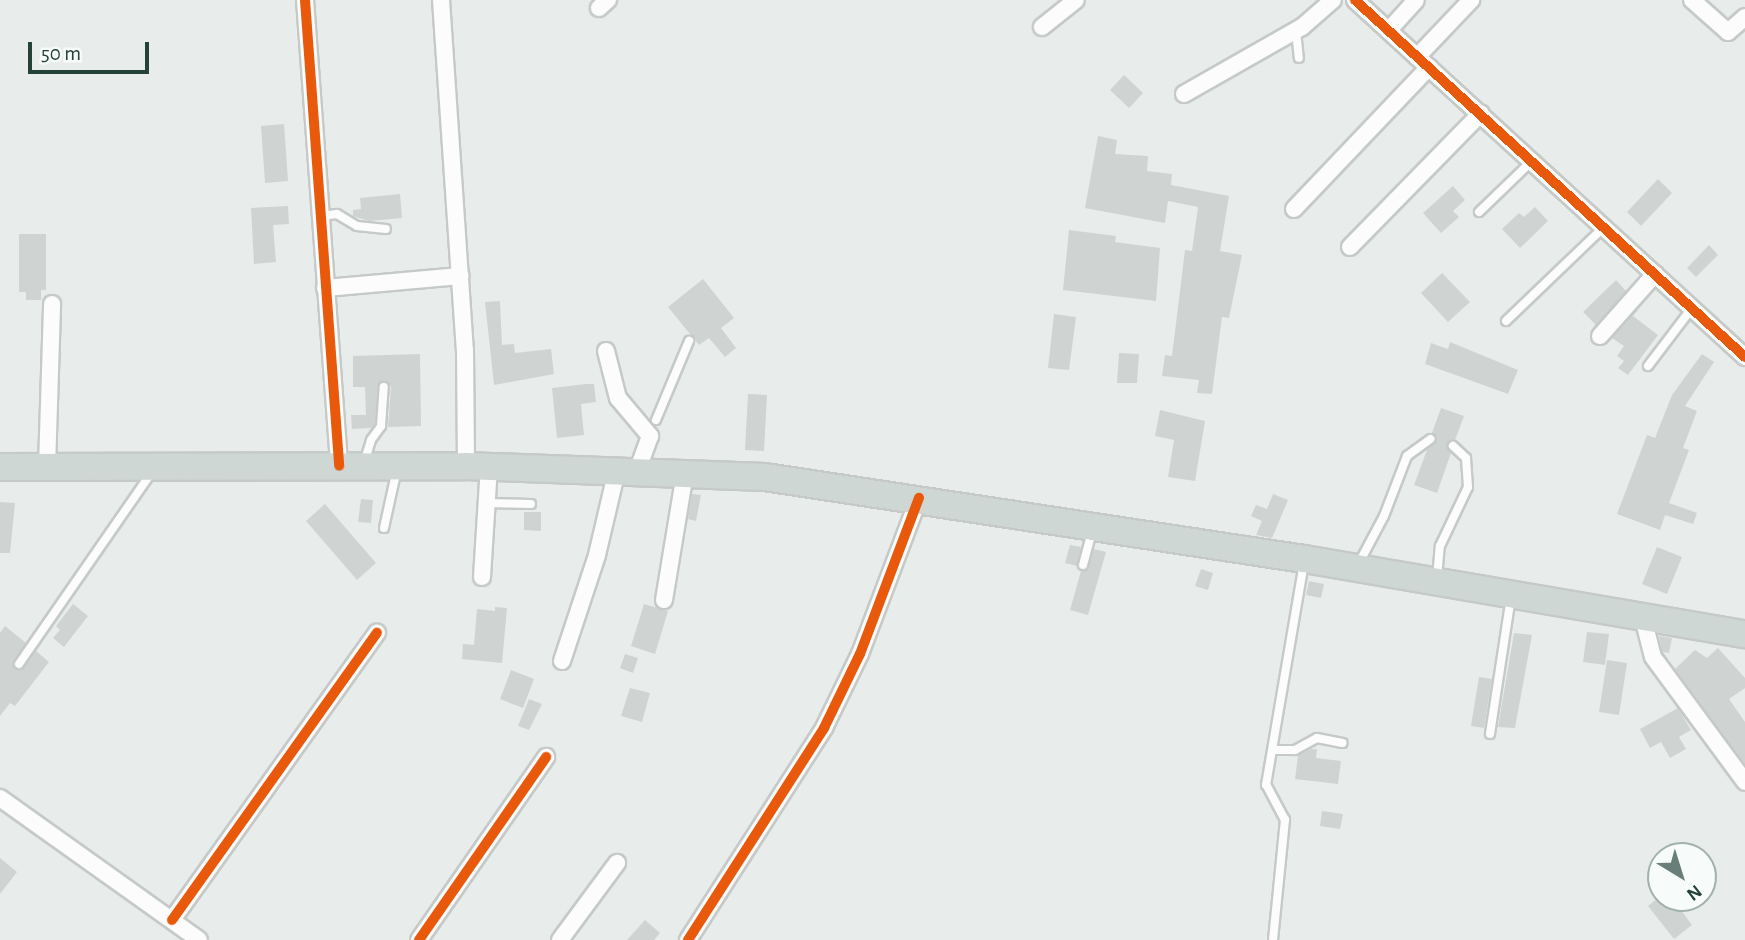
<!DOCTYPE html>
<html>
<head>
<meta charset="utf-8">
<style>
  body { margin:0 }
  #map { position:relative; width:1745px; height:940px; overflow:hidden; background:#e8edeb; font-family:"Alegreya Sans",sans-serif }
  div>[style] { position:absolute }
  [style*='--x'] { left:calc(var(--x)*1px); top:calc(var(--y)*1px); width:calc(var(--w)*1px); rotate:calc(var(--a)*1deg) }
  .building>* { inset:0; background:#cfd4d2 }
  .roads { filter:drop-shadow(2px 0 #c5cac8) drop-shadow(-2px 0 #c5cac8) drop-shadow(0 2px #c5cac8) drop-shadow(0 -2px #c5cac8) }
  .lane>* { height:8px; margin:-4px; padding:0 4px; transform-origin:4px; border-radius:4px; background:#fcfcfc }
  .street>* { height:16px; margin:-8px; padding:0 8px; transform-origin:8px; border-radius:8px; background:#fcfcfc }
  .primary>* { height:26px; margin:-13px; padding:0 13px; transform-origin:13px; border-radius:13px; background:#cfd7d5 }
  .cycleway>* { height:10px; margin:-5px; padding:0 5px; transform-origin:5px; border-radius:5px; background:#e8590c }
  span { translate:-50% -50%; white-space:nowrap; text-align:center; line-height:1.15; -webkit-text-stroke:5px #f7fbf9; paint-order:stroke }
  .north { position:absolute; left:1647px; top:842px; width:70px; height:70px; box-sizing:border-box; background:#f7fbf9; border:2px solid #a3b1ad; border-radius:50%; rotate:142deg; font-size:19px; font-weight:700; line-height:28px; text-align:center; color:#24423a }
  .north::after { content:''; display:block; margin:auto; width:24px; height:32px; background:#697e78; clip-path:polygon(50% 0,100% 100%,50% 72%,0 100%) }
  .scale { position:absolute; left:28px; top:42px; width:121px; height:32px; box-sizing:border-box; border:4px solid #24423a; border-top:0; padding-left:9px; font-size:21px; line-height:24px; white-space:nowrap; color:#24423a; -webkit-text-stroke:5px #f7fbf9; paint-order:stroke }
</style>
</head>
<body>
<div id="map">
  <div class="building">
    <div style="clip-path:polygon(1124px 75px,1143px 93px,1129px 108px,1110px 90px)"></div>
    <div style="clip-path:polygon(284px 124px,288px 181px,265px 183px,261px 126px)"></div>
    <div style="clip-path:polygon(1098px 136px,1117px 140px,1115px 154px,1148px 156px,1147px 171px,1172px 174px,1171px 185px,1229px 196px,1220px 251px,1242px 255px,1229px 318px,1222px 317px,1212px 394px,1197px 393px,1199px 380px,1162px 376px,1165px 355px,1172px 356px,1185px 250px,1192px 251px,1198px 207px,1168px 201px,1165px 223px,1085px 208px)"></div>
    <div style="clip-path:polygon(1658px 179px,1672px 193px,1641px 226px,1627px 212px)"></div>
    <div style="clip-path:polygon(1453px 186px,1465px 200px,1453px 211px,1459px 217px,1441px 233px,1423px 213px)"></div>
    <div style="clip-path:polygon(400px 194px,402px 218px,369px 221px,353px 216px,353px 210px,361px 209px,360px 198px)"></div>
    <div style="clip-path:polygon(288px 206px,289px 224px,273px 225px,276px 262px,254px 264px,251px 208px)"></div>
    <div style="clip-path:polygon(1535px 207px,1548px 221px,1520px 248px,1502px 229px,1519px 213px,1524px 217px)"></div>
    <div style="clip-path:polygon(1069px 230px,1116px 236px,1115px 242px,1160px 248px,1156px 301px,1063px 290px)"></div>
    <div style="clip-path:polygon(19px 234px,46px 234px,46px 290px,41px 290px,41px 300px,26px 300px,26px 292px,19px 292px)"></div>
    <div style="clip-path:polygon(1709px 245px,1718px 255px,1696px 277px,1687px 268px)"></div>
    <div style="clip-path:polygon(1442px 273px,1470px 302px,1448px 322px,1421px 293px)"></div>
    <div style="clip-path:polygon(703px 279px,734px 318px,721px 328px,736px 348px,725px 357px,709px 338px,699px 345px,668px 307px)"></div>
    <div style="clip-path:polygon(1616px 280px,1626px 291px,1596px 325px,1583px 312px)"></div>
    <div style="clip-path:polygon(500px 301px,502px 345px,514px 344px,515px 353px,551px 349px,554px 374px,494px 385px,485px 302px)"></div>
    <div style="clip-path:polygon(1641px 306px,1633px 316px,1658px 335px,1628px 375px,1618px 368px,1624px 361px,1617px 356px,1624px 346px,1612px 338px)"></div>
    <div style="clip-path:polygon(1054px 314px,1076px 317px,1069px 370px,1048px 368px)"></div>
    <div style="clip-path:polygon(1450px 342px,1518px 370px,1508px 394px,1425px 364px,1431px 343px,1448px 349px)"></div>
    <div style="clip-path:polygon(1119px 353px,1139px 354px,1137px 383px,1117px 383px)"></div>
    <div style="clip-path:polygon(420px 354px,421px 426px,388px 427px,391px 387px,384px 381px,378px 386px,375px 424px,371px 428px,352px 429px,351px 415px,366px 415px,365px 387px,353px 387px,353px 356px)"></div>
    <div style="clip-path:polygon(1702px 354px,1714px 362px,1685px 406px,1697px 411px,1683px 448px,1689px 450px,1669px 503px,1697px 513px,1693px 524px,1665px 515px,1660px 530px,1617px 514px,1647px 435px,1655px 438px,1672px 395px)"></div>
    <div style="clip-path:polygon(586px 384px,594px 384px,596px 402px,581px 404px,584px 435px,557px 438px,552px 388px)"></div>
    <div style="clip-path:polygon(748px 394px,767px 395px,764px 451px,745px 450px)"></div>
    <div style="clip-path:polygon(1441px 408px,1464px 416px,1455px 440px,1447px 444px,1451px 453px,1437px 493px,1414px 485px,1427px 450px,1436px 441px,1432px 433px)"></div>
    <div style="clip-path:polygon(1160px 410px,1205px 421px,1195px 481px,1168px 477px,1174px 440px,1155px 436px)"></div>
    <div style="clip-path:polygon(692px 494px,701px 495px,696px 521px,688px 519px)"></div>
    <div style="clip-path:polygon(1273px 494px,1288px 500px,1272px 538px,1256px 535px,1262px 521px,1251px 516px,1256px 505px,1267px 509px)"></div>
    <div style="clip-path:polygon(361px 499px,373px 500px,371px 523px,358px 522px)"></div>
    <div style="clip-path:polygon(0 502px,15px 503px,10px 553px,0 553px)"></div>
    <div style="clip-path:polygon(325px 504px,376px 563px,357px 580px,306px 521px)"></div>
    <div style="clip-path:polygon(524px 512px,541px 512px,541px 531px,524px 530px)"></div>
    <div style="clip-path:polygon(1070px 545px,1081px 547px,1077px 566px,1065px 563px)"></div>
    <div style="clip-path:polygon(1657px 547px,1682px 557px,1667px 594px,1642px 584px)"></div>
    <div style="clip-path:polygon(1094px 549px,1106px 552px,1088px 615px,1070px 610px,1081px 571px,1088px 569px)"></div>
    <div style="clip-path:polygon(1201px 569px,1213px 573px,1208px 590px,1195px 586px)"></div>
    <div style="clip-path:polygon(1309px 581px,1324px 584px,1321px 598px,1306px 595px)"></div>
    <div style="clip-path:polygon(73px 604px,88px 616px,64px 647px,53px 638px,60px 630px,56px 626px)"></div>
    <div style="clip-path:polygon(644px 604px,668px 611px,655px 654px,631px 646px)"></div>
    <div style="clip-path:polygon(495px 607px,507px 608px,502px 663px,462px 659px,463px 644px,474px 645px,477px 609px,495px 611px)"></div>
    <div style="clip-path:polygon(5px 626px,26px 643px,13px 661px,15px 669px,22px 670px,36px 651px,49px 662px,15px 706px,10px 703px,0 716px,0 633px)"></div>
    <div style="clip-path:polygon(1587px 632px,1609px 634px,1605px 665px,1583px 662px)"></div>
    <div style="clip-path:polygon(1514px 633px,1532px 635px,1515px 728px,1498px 727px)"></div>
    <div style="clip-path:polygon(1659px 636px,1672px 638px,1669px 653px,1662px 652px)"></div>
    <div style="clip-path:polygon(1718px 648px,1745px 678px,1745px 688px,1729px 699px,1745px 722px,1745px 764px,1675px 669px,1695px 650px,1707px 658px)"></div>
    <div style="clip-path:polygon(625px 654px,638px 658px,633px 673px,620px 668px)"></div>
    <div style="clip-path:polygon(1607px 660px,1627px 663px,1619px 715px,1599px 712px)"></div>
    <div style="clip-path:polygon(511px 670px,534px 679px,523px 708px,500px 699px)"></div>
    <div style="clip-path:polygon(1479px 677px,1492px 679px,1484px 728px,1471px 726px)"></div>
    <div style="clip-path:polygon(630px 688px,650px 693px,642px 722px,621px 716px)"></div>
    <div style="clip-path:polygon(529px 699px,542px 704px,529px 730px,518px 726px)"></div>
    <div style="clip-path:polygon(1678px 708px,1691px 730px,1679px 737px,1686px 749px,1670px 758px,1661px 742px,1650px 748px,1640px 729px)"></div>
    <div style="clip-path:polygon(1311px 749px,1317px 749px,1316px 758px,1341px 761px,1338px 784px,1295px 779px,1298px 756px)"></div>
    <div style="clip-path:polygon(1322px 811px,1343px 814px,1340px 829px,1320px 826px)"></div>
    <div style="clip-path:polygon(0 858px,17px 872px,0 894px)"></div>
    <div style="clip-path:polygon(1658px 898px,1672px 898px,1692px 925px,1674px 939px,1648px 906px)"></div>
    <div style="clip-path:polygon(645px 920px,660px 933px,654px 940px,627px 940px)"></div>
  </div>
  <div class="roads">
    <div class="lane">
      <div style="--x:1296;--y:31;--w:27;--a:84"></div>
      <div style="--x:1479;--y:212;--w:74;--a:-43.9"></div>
      <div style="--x:320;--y:216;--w:17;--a:-7"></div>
      <div style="--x:337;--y:214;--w:23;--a:31"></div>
      <div style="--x:357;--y:226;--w:29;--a:6"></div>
      <div style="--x:1506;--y:321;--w:136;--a:-43.8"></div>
      <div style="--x:1648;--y:366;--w:73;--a:-52.8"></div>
      <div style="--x:656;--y:420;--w:86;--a:-67.3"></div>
      <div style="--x:364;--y:463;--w:24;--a:-73"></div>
      <div style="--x:371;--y:440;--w:17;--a:-54"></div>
      <div style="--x:381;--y:426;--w:39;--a:-86"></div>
      <div style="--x:487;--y:503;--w:44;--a:1.3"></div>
      <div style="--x:384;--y:528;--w:60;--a:-77.6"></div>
      <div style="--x:1359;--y:563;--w:53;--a:-62"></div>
      <div style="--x:1384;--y:516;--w:64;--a:-69"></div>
      <div style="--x:1407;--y:456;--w:29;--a:-36"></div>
      <div style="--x:1083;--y:565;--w:34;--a:-75"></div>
      <div style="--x:1437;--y:578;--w:32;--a:-85"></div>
      <div style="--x:1440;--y:546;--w:65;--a:-64.6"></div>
      <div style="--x:1468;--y:487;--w:29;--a:-94"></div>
      <div style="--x:1466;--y:458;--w:18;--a:-137"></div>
      <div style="--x:19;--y:664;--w:234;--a:-55.3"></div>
      <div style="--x:1490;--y:734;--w:139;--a:-81.3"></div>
      <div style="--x:1275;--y:750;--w:20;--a:0"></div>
      <div style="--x:1295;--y:750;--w:25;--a:-29"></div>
      <div style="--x:1317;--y:738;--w:26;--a:11"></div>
      <div style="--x:1273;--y:940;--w:121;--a:-84.3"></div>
      <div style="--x:1285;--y:820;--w:40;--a:-118"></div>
      <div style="--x:1266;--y:785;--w:226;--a:-80.3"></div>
    </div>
    <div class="street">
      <div style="--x:305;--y:0;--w:467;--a:85.8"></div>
      <div style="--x:441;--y:0;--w:351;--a:86.1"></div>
      <div style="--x:465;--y:350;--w:116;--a:89.5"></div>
      <div style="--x:1355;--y:0;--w:529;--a:42.47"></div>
      <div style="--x:1692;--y:0;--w:48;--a:41.6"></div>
      <div style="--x:1728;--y:32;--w:23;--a:-41"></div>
      <div style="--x:599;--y:8;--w:12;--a:-42"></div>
      <div style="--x:1042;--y:27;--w:43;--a:-38.5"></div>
      <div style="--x:1389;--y:30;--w:40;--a:-48"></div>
      <div style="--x:1417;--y:57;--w:79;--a:-46.5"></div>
      <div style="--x:1184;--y:94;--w:136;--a:-29.6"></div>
      <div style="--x:1302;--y:27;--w:41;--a:-41.1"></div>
      <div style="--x:1294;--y:209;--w:196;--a:-46.4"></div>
      <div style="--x:1350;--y:247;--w:187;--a:-45.6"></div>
      <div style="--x:325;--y:288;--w:136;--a:-5.1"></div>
      <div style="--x:1600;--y:336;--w:83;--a:-48.4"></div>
      <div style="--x:606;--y:351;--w:49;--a:75.7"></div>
      <div style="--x:618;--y:398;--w:50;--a:49.9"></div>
      <div style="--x:650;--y:436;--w:37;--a:110"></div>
      <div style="--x:47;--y:467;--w:163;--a:-88.2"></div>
      <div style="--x:482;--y:577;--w:110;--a:-86.4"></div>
      <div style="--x:664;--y:600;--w:129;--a:-80.6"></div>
      <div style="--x:1642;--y:614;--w:44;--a:75.7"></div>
      <div style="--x:1653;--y:657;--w:155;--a:53.6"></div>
      <div style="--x:562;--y:661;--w:112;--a:-71.7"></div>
      <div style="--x:597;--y:555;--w:87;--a:-76.8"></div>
      <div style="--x:0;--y:798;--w:244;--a:35.5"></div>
      <div style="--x:172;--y:920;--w:353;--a:-54.5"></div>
      <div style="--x:419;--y:940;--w:223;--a:-55.2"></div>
      <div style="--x:560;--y:940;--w:96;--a:-53.5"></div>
      <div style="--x:688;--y:940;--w:252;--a:-57.3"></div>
      <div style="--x:824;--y:728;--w:82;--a:-64.1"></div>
      <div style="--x:860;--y:654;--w:167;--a:-69.3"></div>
    </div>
    <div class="primary">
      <div style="--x:0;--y:467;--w:466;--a:-0.1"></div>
      <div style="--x:466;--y:466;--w:299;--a:2.1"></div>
      <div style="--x:765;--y:477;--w:545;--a:8.65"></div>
      <div style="--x:1304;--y:559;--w:447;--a:9.7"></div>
    </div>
  </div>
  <div class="cycleway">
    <div style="--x:305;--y:0;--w:467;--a:85.8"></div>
    <div style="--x:1355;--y:0;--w:529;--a:42.47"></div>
    <div style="--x:172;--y:920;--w:353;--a:-54.5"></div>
    <div style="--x:419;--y:940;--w:223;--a:-55.2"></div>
    <div style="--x:688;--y:940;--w:252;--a:-57.3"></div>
    <div style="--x:824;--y:728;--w:82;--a:-64.1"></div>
    <div style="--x:860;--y:654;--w:167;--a:-69.3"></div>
  </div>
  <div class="north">N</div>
  <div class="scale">50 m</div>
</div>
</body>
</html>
